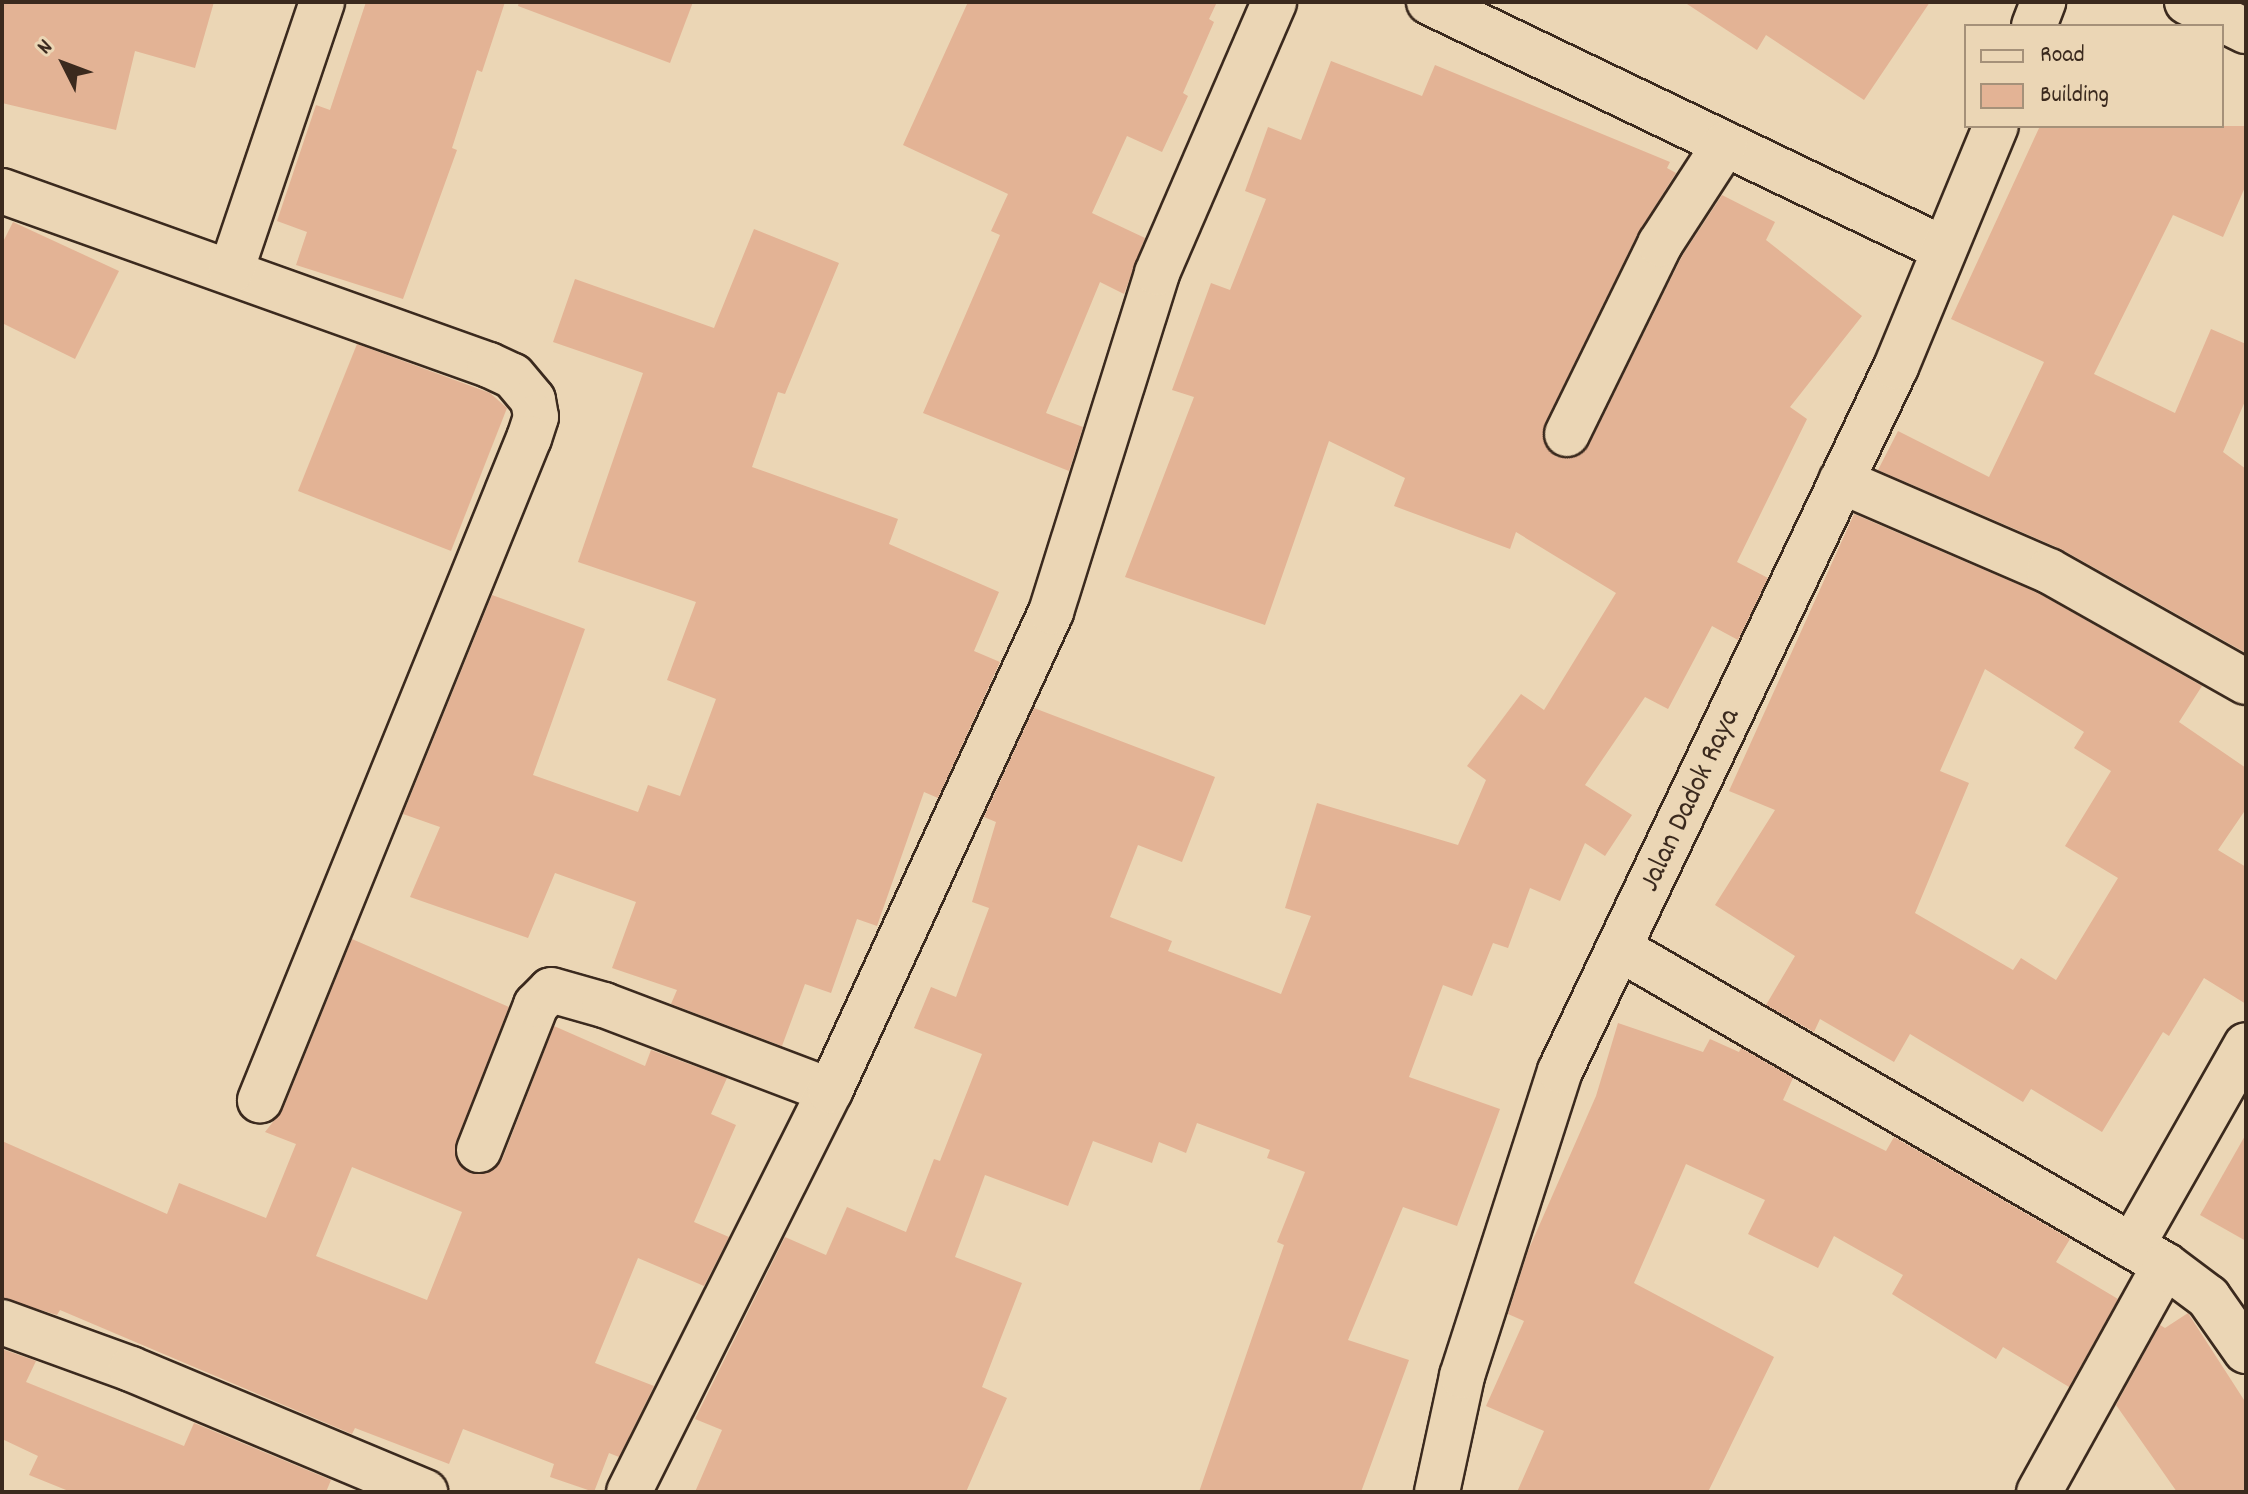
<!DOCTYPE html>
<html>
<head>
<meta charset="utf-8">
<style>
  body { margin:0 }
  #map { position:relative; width:2248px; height:1494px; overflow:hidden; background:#ebd6b5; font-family:Dekko,sans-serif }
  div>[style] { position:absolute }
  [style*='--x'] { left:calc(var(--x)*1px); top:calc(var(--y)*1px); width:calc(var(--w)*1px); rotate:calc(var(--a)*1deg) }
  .building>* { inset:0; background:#e3b395 }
  .roads { filter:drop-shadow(2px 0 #3b2a1e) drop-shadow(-2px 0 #3b2a1e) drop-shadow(0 2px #3b2a1e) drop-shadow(0 -2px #3b2a1e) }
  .minor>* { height:44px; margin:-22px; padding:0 22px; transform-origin:22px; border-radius:22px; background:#ebd6b5 }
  span { translate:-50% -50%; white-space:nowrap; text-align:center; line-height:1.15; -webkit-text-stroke:6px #ebd6b5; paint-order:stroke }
  .street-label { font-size:30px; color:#3b2a1e }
  .frame { position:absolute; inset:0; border:4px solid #3b2a1e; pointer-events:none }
  .legend { position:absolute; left:1964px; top:24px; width:260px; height:104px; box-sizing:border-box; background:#ebd6b5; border:2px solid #a59179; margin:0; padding:10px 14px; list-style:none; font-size:24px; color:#3b2a1e }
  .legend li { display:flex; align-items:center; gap:16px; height:40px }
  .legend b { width:40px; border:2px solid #a59179 }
  .north { position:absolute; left:24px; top:24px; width:80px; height:80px; -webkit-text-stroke:6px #ebd6b5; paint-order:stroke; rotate:312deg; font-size:22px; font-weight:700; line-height:32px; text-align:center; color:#3b2a1e }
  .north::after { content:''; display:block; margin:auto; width:28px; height:36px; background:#3b2a1e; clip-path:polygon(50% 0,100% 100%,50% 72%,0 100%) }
</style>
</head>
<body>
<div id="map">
  <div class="building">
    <div style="clip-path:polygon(2px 2px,214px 2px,195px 68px,135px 51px,116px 130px,2px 103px)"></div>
    <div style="clip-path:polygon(366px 2px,505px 2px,482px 72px,477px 70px,452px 148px,457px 150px,403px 299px,296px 265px,307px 232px,277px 221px,316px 105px,330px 110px)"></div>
    <div style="clip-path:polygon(519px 2px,693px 2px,670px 63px,518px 6px)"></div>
    <div style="clip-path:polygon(968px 2px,1217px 2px,1209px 19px,1214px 22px,1183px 93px,1188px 96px,1162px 152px,1127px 136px,1092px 213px,1145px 238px,1124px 294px,1100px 282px,1046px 413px,1083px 427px,1069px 471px,923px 413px,1000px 235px,991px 231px,1008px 194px,903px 145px)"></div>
    <div style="clip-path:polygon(1684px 2px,1930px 2px,1864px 100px,1766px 35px,1757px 50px)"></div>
    <div style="clip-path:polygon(1331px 61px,1422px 96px,1435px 65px,1670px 162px,1667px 168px,1676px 173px,1638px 233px,1545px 423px,1546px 447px,1557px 457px,1580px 455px,1589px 445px,1682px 256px,1722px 195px,1775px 222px,1766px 240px,1862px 316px,1790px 407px,1807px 419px,1737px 562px,1768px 578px,1738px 640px,1712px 626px,1668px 709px,1645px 697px,1585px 785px,1632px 815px,1605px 856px,1585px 843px,1560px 901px,1530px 888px,1508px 948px,1493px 943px,1472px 996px,1443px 985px,1409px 1077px,1500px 1109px,1457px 1226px,1403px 1207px,1348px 1340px,1409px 1360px,1361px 1492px,1199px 1492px,1284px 1245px,1277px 1242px,1305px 1172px,1267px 1158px,1270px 1150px,1197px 1123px,1186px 1153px,1159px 1142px,1152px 1163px,1093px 1141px,1068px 1206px,985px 1175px,955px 1257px,1022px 1283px,982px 1387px,1007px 1398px,966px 1492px,695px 1492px,722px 1430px,695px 1419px,785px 1237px,826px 1255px,847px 1207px,906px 1232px,934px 1159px,940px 1161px,982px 1054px,914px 1028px,931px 987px,956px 997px,989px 908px,972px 902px,996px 822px,984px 817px,1034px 708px,1215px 777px,1182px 862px,1138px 845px,1110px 917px,1172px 941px,1168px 951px,1281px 994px,1311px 916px,1285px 908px,1317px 803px,1458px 845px,1486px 780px,1467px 766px,1521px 694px,1544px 710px,1616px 593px,1516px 532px,1510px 549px,1394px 506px,1405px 478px,1329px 441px,1265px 625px,1125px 577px,1194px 397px,1172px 390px,1211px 283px,1230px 290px,1266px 199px,1245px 191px,1268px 127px,1301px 140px)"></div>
    <div style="clip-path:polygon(2040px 126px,2246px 126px,2246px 185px,2223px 237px,2173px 215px,2094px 374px,2175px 413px,2211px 329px,2246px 344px,2246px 399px,2223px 452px,2246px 469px,2246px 653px,2061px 549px,1878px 470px,1898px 431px,1989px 477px,2044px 362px,1951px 319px)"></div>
    <div style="clip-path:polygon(13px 222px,119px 271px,75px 359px,2px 323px,2px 244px)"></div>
    <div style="clip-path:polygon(754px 229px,839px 263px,785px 394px,778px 392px,752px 467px,898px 519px,889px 544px,999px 592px,974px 651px,1000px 662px,938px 798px,924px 792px,877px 926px,857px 919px,831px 993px,805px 984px,782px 1046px,671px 1004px,677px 990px,612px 968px,636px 902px,555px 873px,528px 938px,410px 897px,440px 827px,403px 814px,492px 595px,585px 629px,533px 775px,638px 812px,648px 785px,680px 796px,716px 699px,667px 680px,696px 602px,578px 562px,643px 373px,553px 342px,575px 279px,714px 328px)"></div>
    <div style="clip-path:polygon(357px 344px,490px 393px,507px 408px,451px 551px,298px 491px)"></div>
    <div style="clip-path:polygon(evenodd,1854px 514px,2038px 593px,2202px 686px,2179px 722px,2246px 768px,2246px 809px,2218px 850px,2246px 867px,2246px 1004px,2204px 978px,2169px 1036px,2163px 1032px,2102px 1132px,2031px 1089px,2023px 1102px,1910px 1034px,1894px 1062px,1820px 1019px,1814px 1032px,1766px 1005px,1795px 956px,1715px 905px,1775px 810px,1729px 791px,1854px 514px,1985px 669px,2084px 732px,2074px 748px,2111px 771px,2065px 846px,2118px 878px,2056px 980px,2021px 958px,2013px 970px,1915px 913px,1969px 783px,1940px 771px,1985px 669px)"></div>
    <div style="clip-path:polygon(evenodd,352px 939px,509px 1007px,456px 1142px,459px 1165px,471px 1173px,494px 1170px,502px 1160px,554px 1026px,645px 1066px,651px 1050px,727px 1078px,711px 1114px,736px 1125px,694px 1222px,729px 1237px,704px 1286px,638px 1258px,595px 1363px,654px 1386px,619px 1457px,609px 1453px,594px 1492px,550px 1477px,554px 1464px,463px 1429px,449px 1464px,355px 1428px,352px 1434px,60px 1310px,57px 1315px,2px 1298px,2px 1141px,167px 1214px,179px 1183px,266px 1218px,296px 1144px,265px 1132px,283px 1109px,352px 939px,352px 1167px,462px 1212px,427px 1300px,316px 1256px,352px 1167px)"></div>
    <div style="clip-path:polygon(1618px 1023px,1703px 1052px,1710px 1039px,1739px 1052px,1741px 1048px,1793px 1078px,1783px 1100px,1886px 1151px,1894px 1137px,2070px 1239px,2056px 1262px,2118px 1299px,2069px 1387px,2003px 1347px,1996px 1359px,1892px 1294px,1903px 1275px,1834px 1236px,1818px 1268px,1748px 1234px,1765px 1200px,1686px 1164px,1634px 1283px,1774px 1357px,1708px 1492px,1517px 1492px,1544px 1431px,1486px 1406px,1524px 1321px,1508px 1314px,1528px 1251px,1596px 1096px)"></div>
    <div style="clip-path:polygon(2246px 1134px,2246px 1241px,2200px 1215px)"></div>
    <div style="clip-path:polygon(2188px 1313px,2246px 1403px,2246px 1492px,2177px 1492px,2116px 1405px,2160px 1325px,2165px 1328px)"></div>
    <div style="clip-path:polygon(2px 1349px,36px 1361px,26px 1382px,184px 1446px,194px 1423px,331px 1480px,326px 1492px,71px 1492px,29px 1475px,38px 1456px,2px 1439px)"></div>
  </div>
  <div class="roads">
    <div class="minor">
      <div style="--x:1429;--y:2;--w:571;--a:25.62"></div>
      <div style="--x:2187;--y:2;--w:66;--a:26.2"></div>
      <div style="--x:2034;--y:26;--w:26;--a:-69"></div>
      <div style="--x:2;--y:191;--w:517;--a:19.66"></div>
      <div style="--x:489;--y:365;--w:26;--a:25"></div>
      <div style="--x:513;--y:376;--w:31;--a:50"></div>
      <div style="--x:533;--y:400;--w:17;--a:80"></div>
      <div style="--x:536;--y:417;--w:22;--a:108"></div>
      <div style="--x:529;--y:438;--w:715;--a:112.11"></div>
      <div style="--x:231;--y:271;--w:284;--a:-71.3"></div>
      <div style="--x:1567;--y:434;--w:212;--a:-63.9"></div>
      <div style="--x:1660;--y:244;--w:119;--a:-57"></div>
      <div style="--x:1841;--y:481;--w:227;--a:23.4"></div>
      <div style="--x:2049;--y:571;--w:226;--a:29.4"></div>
      <div style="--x:1622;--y:950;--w:628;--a:30.12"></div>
      <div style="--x:2165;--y:1265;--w:260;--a:119"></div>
      <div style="--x:479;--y:1150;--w:156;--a:-68.5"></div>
      <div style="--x:536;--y:1005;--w:21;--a:-45"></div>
      <div style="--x:551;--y:990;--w:55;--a:15.8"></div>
      <div style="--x:604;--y:1005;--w:242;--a:20.8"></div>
      <div style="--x:2132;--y:1246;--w:231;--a:-60.4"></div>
      <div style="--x:2165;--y:1265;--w:54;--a:36.7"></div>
      <div style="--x:2208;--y:1297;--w:66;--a:54.9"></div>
      <div style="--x:2;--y:1322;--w:137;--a:20"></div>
      <div style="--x:131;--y:1369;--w:319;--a:22.7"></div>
      <div style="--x:629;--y:1492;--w:449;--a:-63.4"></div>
      <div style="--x:830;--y:1091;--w:528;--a:-65.23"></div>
      <div style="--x:1051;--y:612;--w:355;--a:-72.6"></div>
      <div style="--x:1157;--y:273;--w:295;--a:-66.6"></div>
      <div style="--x:1437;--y:1492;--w:119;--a:-77.8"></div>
      <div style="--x:1462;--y:1376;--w:320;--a:-72.2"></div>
      <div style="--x:1560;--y:1071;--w:780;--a:-64.49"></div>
      <div style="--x:1896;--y:367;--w:261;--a:-67.5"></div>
    </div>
  </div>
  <div class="street-label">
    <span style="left:1692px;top:801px;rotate:-65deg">Jalan Dadok Raya</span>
  </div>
  <div class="frame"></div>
  <ul class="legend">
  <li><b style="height:10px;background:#ebd6b5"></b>Road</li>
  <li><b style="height:22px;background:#e3b395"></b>Building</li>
  </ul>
  <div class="north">N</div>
</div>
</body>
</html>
